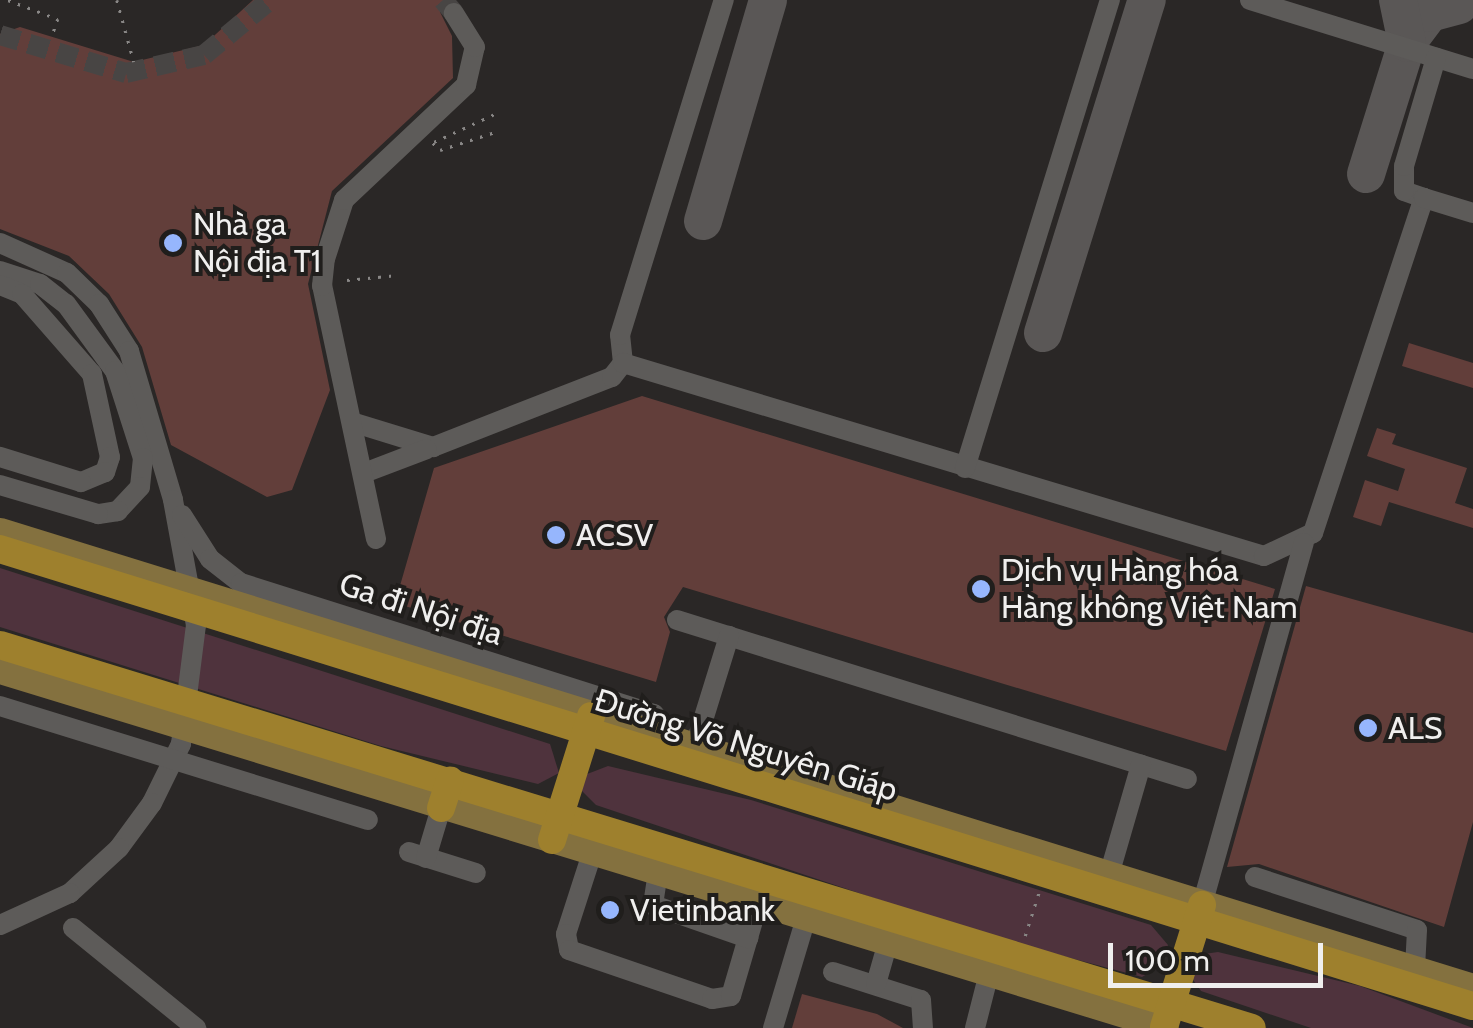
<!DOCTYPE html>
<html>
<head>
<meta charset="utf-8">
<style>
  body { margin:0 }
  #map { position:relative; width:1473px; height:1028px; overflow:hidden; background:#2a2726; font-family:Cabin,sans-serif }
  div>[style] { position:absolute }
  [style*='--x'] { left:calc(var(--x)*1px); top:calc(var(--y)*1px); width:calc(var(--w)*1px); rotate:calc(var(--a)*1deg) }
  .green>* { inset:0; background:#4f333d }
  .taxiway>* { height:38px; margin:-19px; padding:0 19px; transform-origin:19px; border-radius:19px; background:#5a5756 }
  .building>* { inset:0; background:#623e3a }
  .minor-tunnel>* { height:20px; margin-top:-10px; transform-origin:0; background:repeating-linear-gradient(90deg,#484544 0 20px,transparent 0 30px) }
  .path>* { height:2.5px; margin-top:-1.25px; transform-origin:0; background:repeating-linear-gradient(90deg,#898786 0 2.5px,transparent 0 10.5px) }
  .minor>* { height:20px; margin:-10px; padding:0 10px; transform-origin:10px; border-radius:10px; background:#5d5b59 }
  .major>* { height:25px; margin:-12.5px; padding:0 12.5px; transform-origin:12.5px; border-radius:12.5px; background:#84713f }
  .highway>* { height:28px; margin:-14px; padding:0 14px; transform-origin:14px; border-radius:14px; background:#9e802d }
  .dots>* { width:28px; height:28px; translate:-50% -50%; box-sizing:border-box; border:5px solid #201e1c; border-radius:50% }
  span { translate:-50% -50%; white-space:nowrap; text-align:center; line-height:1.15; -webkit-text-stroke:8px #201e1c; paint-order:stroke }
  .poi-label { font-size:32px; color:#f0efee }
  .left { translate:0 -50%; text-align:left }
  .street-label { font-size:32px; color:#f0efee }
  .scale { position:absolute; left:1108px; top:943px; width:215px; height:45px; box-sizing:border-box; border:5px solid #f0efee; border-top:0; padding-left:12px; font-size:30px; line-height:35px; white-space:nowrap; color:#f0efee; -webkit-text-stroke:8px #201e1c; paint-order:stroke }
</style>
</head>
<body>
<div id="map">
  <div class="green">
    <div style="clip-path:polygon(0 568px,550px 744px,559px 773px,538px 784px,381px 746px,0 627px)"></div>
    <div style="clip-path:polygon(608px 766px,751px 800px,1151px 925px,1168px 945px,1159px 967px,1142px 977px,984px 935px,596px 805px,579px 788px,582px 776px)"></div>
    <div style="clip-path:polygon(1218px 952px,1360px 986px,1473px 1028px,1311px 1028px,1201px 991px,1189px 974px,1197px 955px)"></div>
  </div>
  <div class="taxiway">
    <div style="--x:1407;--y:43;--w:38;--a:-53"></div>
    <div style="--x:1430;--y:13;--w:30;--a:-15"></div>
    <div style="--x:1366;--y:174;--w:137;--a:-72.6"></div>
    <div style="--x:1407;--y:43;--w:44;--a:-101.8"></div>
    <div style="--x:703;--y:221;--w:230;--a:-73.6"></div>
    <div style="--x:1043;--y:333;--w:349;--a:-72.7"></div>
  </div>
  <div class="building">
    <div style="clip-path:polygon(253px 0,451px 0,440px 12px,452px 36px,453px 78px,332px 191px,308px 284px,330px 390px,292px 490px,267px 497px,171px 445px,142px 347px,109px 294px,69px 256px,0 229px,0 34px,20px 27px,134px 62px,204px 45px)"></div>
    <div style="clip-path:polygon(1409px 343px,1473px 363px,1473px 388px,1402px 366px)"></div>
    <div style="clip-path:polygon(642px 396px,1275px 589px,1226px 751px,683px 587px,664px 617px,670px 632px,656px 682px,395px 603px,434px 468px)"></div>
    <div style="clip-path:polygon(1377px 428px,1396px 434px,1392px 444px,1467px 468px,1455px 503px,1473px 509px,1473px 528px,1389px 502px,1381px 526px,1353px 517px,1365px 480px,1398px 491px,1405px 469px,1367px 456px)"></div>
    <div style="clip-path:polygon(1306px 586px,1473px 633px,1473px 822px,1444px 927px,1259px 864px,1227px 867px)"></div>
    <div style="clip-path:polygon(802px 994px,877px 1014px,903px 1028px,792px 1028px)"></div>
  </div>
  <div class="minor-tunnel">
    <div style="--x:443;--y:0;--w:17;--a:50"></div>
    <div style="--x:0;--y:35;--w:132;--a:16.8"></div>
    <div style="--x:126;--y:73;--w:80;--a:-13"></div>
    <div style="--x:204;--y:55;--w:86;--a:-39.8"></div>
  </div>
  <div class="path">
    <div style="--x:8;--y:0;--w:53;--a:20.8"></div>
    <div style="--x:58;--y:19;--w:18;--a:109"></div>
    <div style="--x:117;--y:0;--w:64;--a:74.7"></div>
    <div style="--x:434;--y:142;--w:67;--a:-24.7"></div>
    <div style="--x:433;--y:143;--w:10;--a:45"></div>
    <div style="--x:440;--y:150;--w:58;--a:-18.1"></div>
    <div style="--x:347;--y:280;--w:51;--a:-5.6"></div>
    <div style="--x:1025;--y:936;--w:46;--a:-72.3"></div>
  </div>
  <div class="minor">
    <div style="--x:1250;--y:0;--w:233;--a:17.2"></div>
    <div style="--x:1424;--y:198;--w:21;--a:-161"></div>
    <div style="--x:1404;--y:191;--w:25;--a:-90"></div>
    <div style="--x:1404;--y:166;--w:113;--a:-73.5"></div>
    <div style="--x:0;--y:243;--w:73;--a:24.1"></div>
    <div style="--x:67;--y:273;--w:45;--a:44.1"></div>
    <div style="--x:99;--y:304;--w:56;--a:57.4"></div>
    <div style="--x:129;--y:351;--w:155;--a:73.5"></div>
    <div style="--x:173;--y:500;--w:127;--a:79.6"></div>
    <div style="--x:196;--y:625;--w:120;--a:97.2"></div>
    <div style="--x:181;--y:744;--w:66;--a:116.2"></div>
    <div style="--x:152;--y:803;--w:56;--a:126.3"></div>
    <div style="--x:119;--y:848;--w:67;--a:137.4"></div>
    <div style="--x:70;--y:893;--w:77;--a:155.4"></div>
    <div style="--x:0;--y:271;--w:42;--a:18"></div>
    <div style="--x:40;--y:284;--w:33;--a:38"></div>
    <div style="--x:66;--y:304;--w:83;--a:53.8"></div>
    <div style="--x:115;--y:371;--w:91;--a:72.2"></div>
    <div style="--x:143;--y:458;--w:29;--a:96"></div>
    <div style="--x:140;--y:487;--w:33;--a:133"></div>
    <div style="--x:118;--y:511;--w:20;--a:171"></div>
    <div style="--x:98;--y:514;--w:102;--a:-163.5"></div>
    <div style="--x:0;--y:285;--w:24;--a:22"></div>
    <div style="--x:22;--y:294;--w:106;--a:48.8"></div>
    <div style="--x:92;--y:374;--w:85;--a:77.8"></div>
    <div style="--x:110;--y:457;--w:16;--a:108"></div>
    <div style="--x:105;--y:472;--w:26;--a:157"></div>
    <div style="--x:81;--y:482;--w:85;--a:-162.8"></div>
    <div style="--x:623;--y:363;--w:28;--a:-96"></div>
    <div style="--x:620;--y:335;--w:351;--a:-72.8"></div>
    <div style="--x:355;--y:423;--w:82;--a:17.1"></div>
    <div style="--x:433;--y:447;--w:192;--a:-21.4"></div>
    <div style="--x:612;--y:377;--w:18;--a:-52"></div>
    <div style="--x:623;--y:363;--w:669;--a:16.76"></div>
    <div style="--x:1264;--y:556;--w:54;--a:-25.1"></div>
    <div style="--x:1313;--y:533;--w:353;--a:-71.7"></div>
    <div style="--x:1424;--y:198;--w:51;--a:17"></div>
    <div style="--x:965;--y:468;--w:490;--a:-72.8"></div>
    <div style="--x:364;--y:473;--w:67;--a:-20.9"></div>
    <div style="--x:182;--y:515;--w:52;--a:57.5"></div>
    <div style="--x:210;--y:559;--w:39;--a:38"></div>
    <div style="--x:241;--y:583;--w:433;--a:17.6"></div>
    <div style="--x:654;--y:714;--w:35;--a:51"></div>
    <div style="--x:376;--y:539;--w:259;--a:-102"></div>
    <div style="--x:322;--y:286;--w:27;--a:-84"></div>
    <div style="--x:325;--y:259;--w:62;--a:-72.1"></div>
    <div style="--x:344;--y:200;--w:168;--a:-43.3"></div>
    <div style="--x:466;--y:85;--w:39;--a:-77"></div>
    <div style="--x:475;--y:47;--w:40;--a:-122"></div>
    <div style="--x:677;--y:620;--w:534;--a:17.32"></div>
    <div style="--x:0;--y:706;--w:385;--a:17.2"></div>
    <div style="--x:691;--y:759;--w:129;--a:-72.8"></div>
    <div style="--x:596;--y:841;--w:98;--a:107.9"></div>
    <div style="--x:566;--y:934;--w:16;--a:79"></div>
    <div style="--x:569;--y:950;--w:151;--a:18.9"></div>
    <div style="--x:712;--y:999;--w:19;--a:-9"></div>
    <div style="--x:731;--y:996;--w:110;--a:-73.7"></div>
    <div style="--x:409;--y:852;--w:70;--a:17.4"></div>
    <div style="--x:426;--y:858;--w:52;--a:-73.3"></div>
    <div style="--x:660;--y:859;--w:47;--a:98.7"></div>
    <div style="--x:653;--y:905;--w:101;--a:19.2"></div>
    <div style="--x:1109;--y:875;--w:115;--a:-73.8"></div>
    <div style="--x:1255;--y:877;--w:170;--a:18.1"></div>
    <div style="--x:1417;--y:930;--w:39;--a:93"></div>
    <div style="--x:1202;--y:905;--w:376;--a:-74.3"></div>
    <div style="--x:73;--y:928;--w:159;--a:39.1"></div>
    <div style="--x:833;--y:972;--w:92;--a:17.7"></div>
    <div style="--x:921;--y:1000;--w:28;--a:86"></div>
    <div style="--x:876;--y:984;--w:44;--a:-74.1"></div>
    <div style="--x:773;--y:1028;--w:128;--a:-73.3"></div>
    <div style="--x:975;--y:1028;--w:57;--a:-75.7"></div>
  </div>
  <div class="major">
    <div style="--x:0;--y:530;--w:1542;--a:17.2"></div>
    <div style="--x:0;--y:671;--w:1219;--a:17.02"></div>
  </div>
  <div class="highway">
    <div style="--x:0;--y:549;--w:1542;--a:17.24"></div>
    <div style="--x:0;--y:645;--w:1309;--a:17.01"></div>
    <div style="--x:441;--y:808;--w:29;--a:-72"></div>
    <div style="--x:552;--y:840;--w:130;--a:-72.5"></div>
    <div style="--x:1164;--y:1027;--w:128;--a:-72.7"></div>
  </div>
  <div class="dots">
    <div style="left:173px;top:243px;background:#96b6fd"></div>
    <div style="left:556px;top:535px;background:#96b6fd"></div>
    <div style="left:981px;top:589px;background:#96b6fd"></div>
    <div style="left:1368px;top:728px;background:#96b6fd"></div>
    <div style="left:610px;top:910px;background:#96b6fd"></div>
  </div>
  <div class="poi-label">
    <span class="left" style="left:193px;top:243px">Nhà ga<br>Nội địa T1</span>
    <span class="left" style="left:576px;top:535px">ACSV</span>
    <span class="left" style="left:1001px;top:589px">Dịch vụ Hàng hóa<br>Hàng không Việt Nam</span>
    <span class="left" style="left:1388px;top:728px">ALS</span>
    <span class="left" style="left:630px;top:910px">Vietinbank</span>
  </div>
  <div class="street-label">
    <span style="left:421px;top:609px;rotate:18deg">Ga đi Nội địa</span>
    <span style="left:746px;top:745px;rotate:17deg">Đường Võ Nguyên Giáp</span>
  </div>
  <div class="scale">100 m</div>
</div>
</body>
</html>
